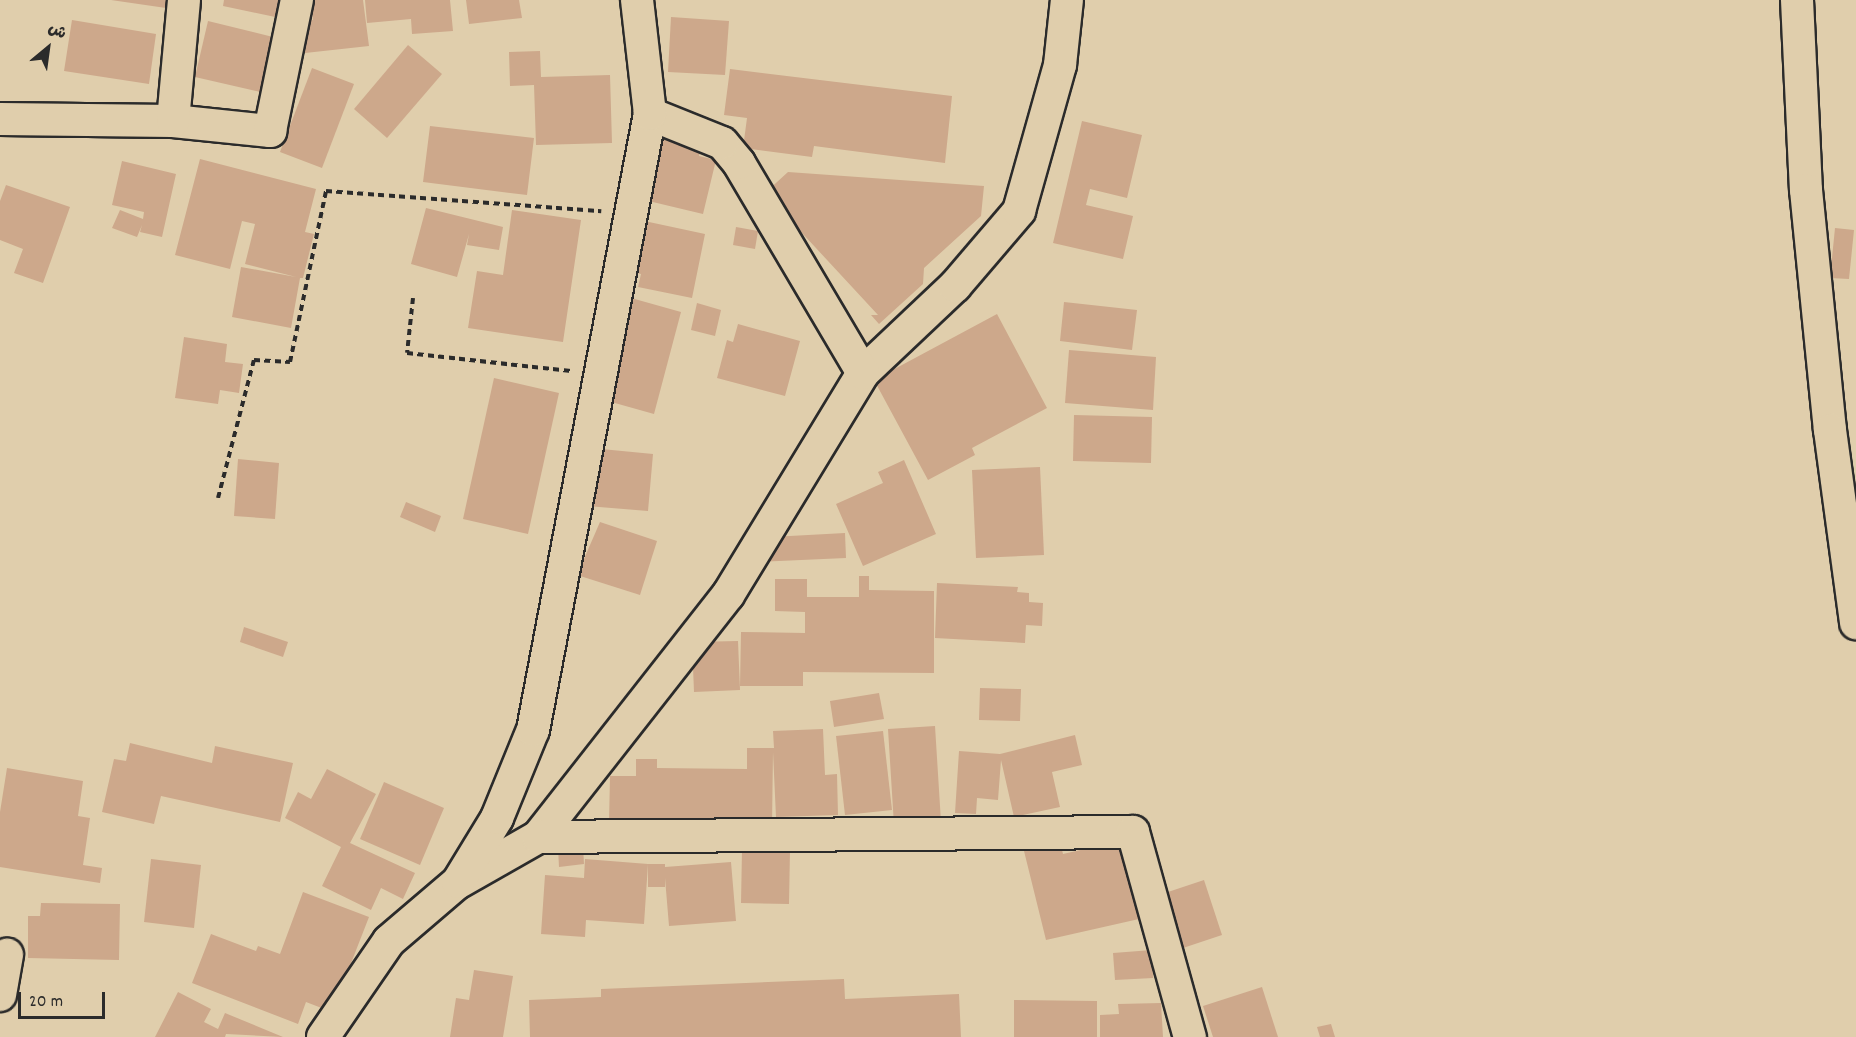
<!DOCTYPE html>
<html>
<head>
<meta charset="utf-8">
<style>
  body { margin:0 }
  #map { position:relative; width:1856px; height:1037px; overflow:hidden; background:#e0ceac; font-family:Dekko,"Playpen Sans Arabic",sans-serif }
  div>[style] { position:absolute }
  [style*='--x'] { left:calc(var(--x)*1px); top:calc(var(--y)*1px); width:calc(var(--w)*1px); rotate:calc(var(--a)*1deg) }
  .building>* { inset:0; background:#cda88b }
  .path>* { height:4px; margin-top:-2px; transform-origin:0; background:repeating-linear-gradient(90deg,#2b2b2b 0 6px,transparent 0 10.5px) }
  .roads { filter:drop-shadow(2px 0 #2b2b2b) drop-shadow(-2px 0 #2b2b2b) drop-shadow(0 2px #2b2b2b) drop-shadow(0 -2px #2b2b2b) }
  .street>* { height:32px; margin:-16px; padding:0 16px; transform-origin:16px; border-radius:16px; background:#e0ceac }
  span { translate:-50% -50%; white-space:nowrap; text-align:center; line-height:1.15; -webkit-text-stroke:4.5px #e0ceac; paint-order:stroke }
  .north { position:absolute; left:18px; top:18px; width:60px; height:60px; -webkit-text-stroke:4px #e0ceac; paint-order:stroke; rotate:29deg; font-size:16px; font-weight:700; line-height:24px; text-align:center; color:#2b2b2b }
  .north::after { content:''; display:block; margin:auto; width:21px; height:27px; background:#2b2b2b; clip-path:polygon(50% 0,100% 100%,50% 72%,0 100%) }
  .scale { position:absolute; left:18px; top:992px; width:87px; height:27px; box-sizing:border-box; border:3px solid #2b2b2b; border-top:0; padding-left:8px; font-size:18px; line-height:21px; white-space:nowrap; color:#2b2b2b; -webkit-text-stroke:4px #e0ceac; paint-order:stroke }
</style>
</head>
<body>
<div id="map">
  <div class="building">
    <div style="clip-path:polygon(111px 0,167px 0,166px 8px)"></div>
    <div style="clip-path:polygon(224px 0,283px 0,280px 18px,223px 6px)"></div>
    <div style="clip-path:polygon(310px 0,363px 0,369px 46px,305px 53px,301px 22px,313px 20px)"></div>
    <div style="clip-path:polygon(365px 0,450px 0,453px 31px,412px 34px,411px 19px,367px 23px)"></div>
    <div style="clip-path:polygon(466px 0,519px 0,522px 18px,469px 24px)"></div>
    <div style="clip-path:polygon(671px 17px,729px 21px,725px 75px,668px 72px)"></div>
    <div style="clip-path:polygon(72px 20px,156px 34px,149px 84px,64px 71px)"></div>
    <div style="clip-path:polygon(208px 21px,281px 39px,269px 94px,195px 77px)"></div>
    <div style="clip-path:polygon(408px 45px,442px 74px,387px 138px,354px 109px)"></div>
    <div style="clip-path:polygon(540px 51px,541px 77px,610px 75px,612px 143px,536px 145px,534px 85px,510px 86px,509px 52px)"></div>
    <div style="clip-path:polygon(312px 68px,354px 84px,322px 168px,280px 152px)"></div>
    <div style="clip-path:polygon(730px 69px,952px 96px,945px 163px,814px 146px,812px 157px,743px 148px,747px 118px,724px 115px)"></div>
    <div style="clip-path:polygon(1082px 121px,1142px 135px,1127px 198px,1090px 189px,1086px 205px,1133px 216px,1123px 259px,1053px 243px)"></div>
    <div style="clip-path:polygon(430px 126px,534px 138px,527px 195px,423px 182px)"></div>
    <div style="clip-path:polygon(653px 127px,703px 139px,699px 156px,716px 160px,703px 214px,636px 198px)"></div>
    <div style="clip-path:polygon(200px 159px,316px 189px,305px 232px,314px 234px,303px 278px,300px 278px,291px 328px,232px 317px,241px 267px,296px 277px,245px 264px,255px 224px,242px 221px,230px 269px,175px 255px)"></div>
    <div style="clip-path:polygon(122px 161px,176px 174px,162px 237px,140px 232px,142px 225px,137px 237px,112px 228px,120px 210px,143px 219px,144px 212px,112px 205px)"></div>
    <div style="clip-path:polygon(788px 172px,984px 186px,981px 216px,924px 268px,923px 284px,879px 324px,871px 315px,878px 315px,765px 193px)"></div>
    <div style="clip-path:polygon(6px 185px,70px 207px,43px 283px,14px 273px,23px 249px,0 240px,0 201px)"></div>
    <div style="clip-path:polygon(426px 208px,503px 227px,499px 250px,467px 245px,469px 234px,457px 277px,411px 264px)"></div>
    <div style="clip-path:polygon(512px 210px,581px 220px,563px 342px,468px 328px,477px 271px,503px 275px)"></div>
    <div style="clip-path:polygon(635px 219px,705px 234px,692px 298px,638px 287px,641px 274px,624px 270px)"></div>
    <div style="clip-path:polygon(736px 227px,758px 231px,755px 249px,733px 245px)"></div>
    <div style="clip-path:polygon(1835px 228px,1854px 230px,1849px 279px,1830px 278px)"></div>
    <div style="clip-path:polygon(624px 296px,681px 312px,654px 414px,597px 398px)"></div>
    <div style="clip-path:polygon(1064px 302px,1137px 310px,1132px 350px,1060px 341px)"></div>
    <div style="clip-path:polygon(697px 303px,721px 310px,715px 336px,691px 330px)"></div>
    <div style="clip-path:polygon(997px 314px,1047px 408px,972px 448px,975px 455px,928px 480px,874px 380px)"></div>
    <div style="clip-path:polygon(738px 324px,800px 341px,785px 396px,717px 378px,727px 340px,733px 342px)"></div>
    <div style="clip-path:polygon(184px 337px,227px 344px,225px 362px,243px 364px,239px 393px,220px 390px,218px 404px,175px 398px)"></div>
    <div style="clip-path:polygon(1069px 350px,1156px 357px,1153px 410px,1065px 403px)"></div>
    <div style="clip-path:polygon(494px 378px,559px 393px,528px 534px,463px 519px)"></div>
    <div style="clip-path:polygon(1074px 415px,1152px 417px,1151px 463px,1073px 461px)"></div>
    <div style="clip-path:polygon(591px 448px,653px 454px,648px 511px,587px 506px)"></div>
    <div style="clip-path:polygon(238px 459px,279px 463px,275px 519px,234px 516px)"></div>
    <div style="clip-path:polygon(904px 460px,936px 534px,863px 566px,836px 504px,883px 483px,878px 472px)"></div>
    <div style="clip-path:polygon(1040px 467px,1044px 555px,976px 558px,972px 470px)"></div>
    <div style="clip-path:polygon(406px 502px,441px 516px,435px 532px,400px 517px)"></div>
    <div style="clip-path:polygon(600px 522px,657px 541px,640px 595px,577px 575px)"></div>
    <div style="clip-path:polygon(845px 533px,846px 558px,755px 562px,754px 538px)"></div>
    <div style="clip-path:polygon(859px 576px,869px 576px,869px 590px,934px 591px,934px 673px,803px 672px,803px 686px,740px 686px,741px 632px,805px 633px,805px 612px,775px 611px,775px 579px,807px 579px,807px 597px,859px 597px)"></div>
    <div style="clip-path:polygon(937px 583px,1018px 587px,1017px 592px,1029px 593px,1029px 602px,1043px 603px,1042px 626px,1026px 625px,1025px 643px,935px 638px)"></div>
    <div style="clip-path:polygon(244px 627px,288px 642px,283px 657px,240px 642px)"></div>
    <div style="clip-path:polygon(738px 641px,740px 690px,694px 692px,692px 642px)"></div>
    <div style="clip-path:polygon(980px 688px,1021px 689px,1020px 721px,979px 720px)"></div>
    <div style="clip-path:polygon(879px 693px,884px 719px,834px 727px,830px 701px)"></div>
    <div style="clip-path:polygon(935px 726px,941px 822px,894px 825px,888px 729px)"></div>
    <div style="clip-path:polygon(823px 729px,825px 775px,837px 774px,838px 815px,776px 817px,773px 752px,772px 827px,609px 823px,610px 776px,636px 776px,636px 759px,657px 759px,657px 768px,747px 769px,747px 748px,774px 748px,773px 731px)"></div>
    <div style="clip-path:polygon(883px 731px,892px 810px,845px 815px,836px 736px)"></div>
    <div style="clip-path:polygon(1075px 735px,1082px 765px,1052px 772px,1060px 807px,1014px 817px,1001px 760px,998px 800px,977px 798px,976px 814px,955px 813px,959px 751px,1000px 754px)"></div>
    <div style="clip-path:polygon(130px 743px,212px 763px,215px 746px,293px 763px,280px 822px,161px 796px,154px 824px,102px 812px,114px 759px,126px 761px)"></div>
    <div style="clip-path:polygon(7px 768px,83px 781px,78px 816px,90px 818px,83px 865px,102px 868px,100px 883px,0 867px,0 812px)"></div>
    <div style="clip-path:polygon(327px 769px,376px 794px,350px 843px,415px 873px,403px 899px,381px 888px,371px 910px,322px 886px,341px 847px,285px 818px,298px 792px,311px 799px)"></div>
    <div style="clip-path:polygon(384px 782px,444px 808px,420px 865px,360px 839px)"></div>
    <div style="clip-path:polygon(1120px 841px,1139px 919px,1046px 940px,1024px 851px,1060px 842px,1063px 854px)"></div>
    <div style="clip-path:polygon(583px 846px,584px 864px,559px 867px,558px 848px)"></div>
    <div style="clip-path:polygon(742px 850px,790px 850px,789px 904px,741px 903px)"></div>
    <div style="clip-path:polygon(151px 859px,201px 865px,194px 928px,144px 922px)"></div>
    <div style="clip-path:polygon(585px 859px,648px 864px,644px 924px,586px 920px,585px 937px,541px 934px,545px 875px,584px 878px)"></div>
    <div style="clip-path:polygon(731px 862px,736px 921px,669px 926px,665px 878px,665px 887px,648px 887px,648px 864px,665px 864px,665px 867px)"></div>
    <div style="clip-path:polygon(1204px 880px,1222px 935px,1177px 950px,1159px 895px)"></div>
    <div style="clip-path:polygon(303px 892px,369px 917px,332px 1012px,306px 1002px,298px 1024px,192px 983px,211px 934px,256px 951px,258px 946px,280px 954px)"></div>
    <div style="clip-path:polygon(41px 903px,120px 904px,119px 960px,28px 958px,28px 916px,40px 916px)"></div>
    <div style="clip-path:polygon(1152px 950px,1153px 978px,1115px 980px,1113px 953px)"></div>
    <div style="clip-path:polygon(474px 970px,513px 976px,503px 1037px,450px 1037px,456px 998px,469px 1000px)"></div>
    <div style="clip-path:polygon(844px 979px,845px 999px,959px 994px,961px 1037px,530px 1037px,529px 1000px,601px 997px,601px 989px)"></div>
    <div style="clip-path:polygon(1262px 987px,1278px 1037px,1213px 1037px,1203px 1006px)"></div>
    <div style="clip-path:polygon(178px 992px,211px 1009px,204px 1022px,218px 1029px,225px 1013px,283px 1037px,226px 1034px,225px 1037px,155px 1037px)"></div>
    <div style="clip-path:polygon(1014px 1000px,1097px 1001px,1097px 1037px,1014px 1037px)"></div>
    <div style="clip-path:polygon(1161px 1003px,1163px 1037px,1100px 1037px,1100px 1015px,1119px 1014px,1118px 1004px)"></div>
    <div style="clip-path:polygon(1331px 1024px,1335px 1037px,1320px 1037px,1317px 1027px)"></div>
  </div>
  <div class="path">
    <div style="--x:413;--y:298;--w:55;--a:96.2"></div>
    <div style="--x:407;--y:353;--w:165;--a:6.3"></div>
    <div style="--x:218;--y:498;--w:143;--a:-75.4"></div>
    <div style="--x:254;--y:360;--w:36;--a:3"></div>
    <div style="--x:290;--y:362;--w:175;--a:-78.1"></div>
    <div style="--x:326;--y:191;--w:276;--a:4.2"></div>
  </div>
  <div class="roads">
    <div class="street">
      <div style="--x:1797;--y:0;--w:190;--a:87.3"></div>
      <div style="--x:1806;--y:190;--w:241;--a:84.3"></div>
      <div style="--x:1830;--y:430;--w:195;--a:82.3"></div>
      <div style="--x:0;--y:119;--w:173;--a:0.7"></div>
      <div style="--x:173;--y:121;--w:98;--a:5.9"></div>
      <div style="--x:270;--y:131;--w:134;--a:-78.4"></div>
      <div style="--x:173;--y:121;--w:121;--a:-84.8"></div>
      <div style="--x:863;--y:373;--w:127;--a:-43.4"></div>
      <div style="--x:955;--y:286;--w:99;--a:-49.5"></div>
      <div style="--x:1019;--y:211;--w:152;--a:-74.3"></div>
      <div style="--x:1060;--y:65;--w:65;--a:-83.9"></div>
      <div style="--x:538;--y:837;--w:308;--a:-51.9"></div>
      <div style="--x:728;--y:595;--w:260;--a:-58.7"></div>
      <div style="--x:863;--y:373;--w:244;--a:-120.6"></div>
      <div style="--x:739;--y:163;--w:26;--a:-130"></div>
      <div style="--x:722;--y:143;--w:78;--a:-158.1"></div>
      <div style="--x:459;--y:882;--w:91;--a:-29.7"></div>
      <div style="--x:538;--y:837;--w:595;--a:-0.48"></div>
      <div style="--x:1133;--y:832;--w:213;--a:74.5"></div>
      <div style="--x:0;--y:995;--w:41;--a:-80.1"></div>
      <div style="--x:323;--y:1037;--w:116;--a:-55.5"></div>
      <div style="--x:389;--y:941;--w:91;--a:-40.5"></div>
      <div style="--x:458;--y:882;--w:75;--a:-58.6"></div>
      <div style="--x:497;--y:818;--w:95;--a:-67.8"></div>
      <div style="--x:533;--y:730;--w:627;--a:-79.25"></div>
      <div style="--x:650;--y:114;--w:115;--a:-96.5"></div>
    </div>
  </div>
  <div class="north">ش</div>
  <div class="scale">20 m</div>
</div>
</body>
</html>
